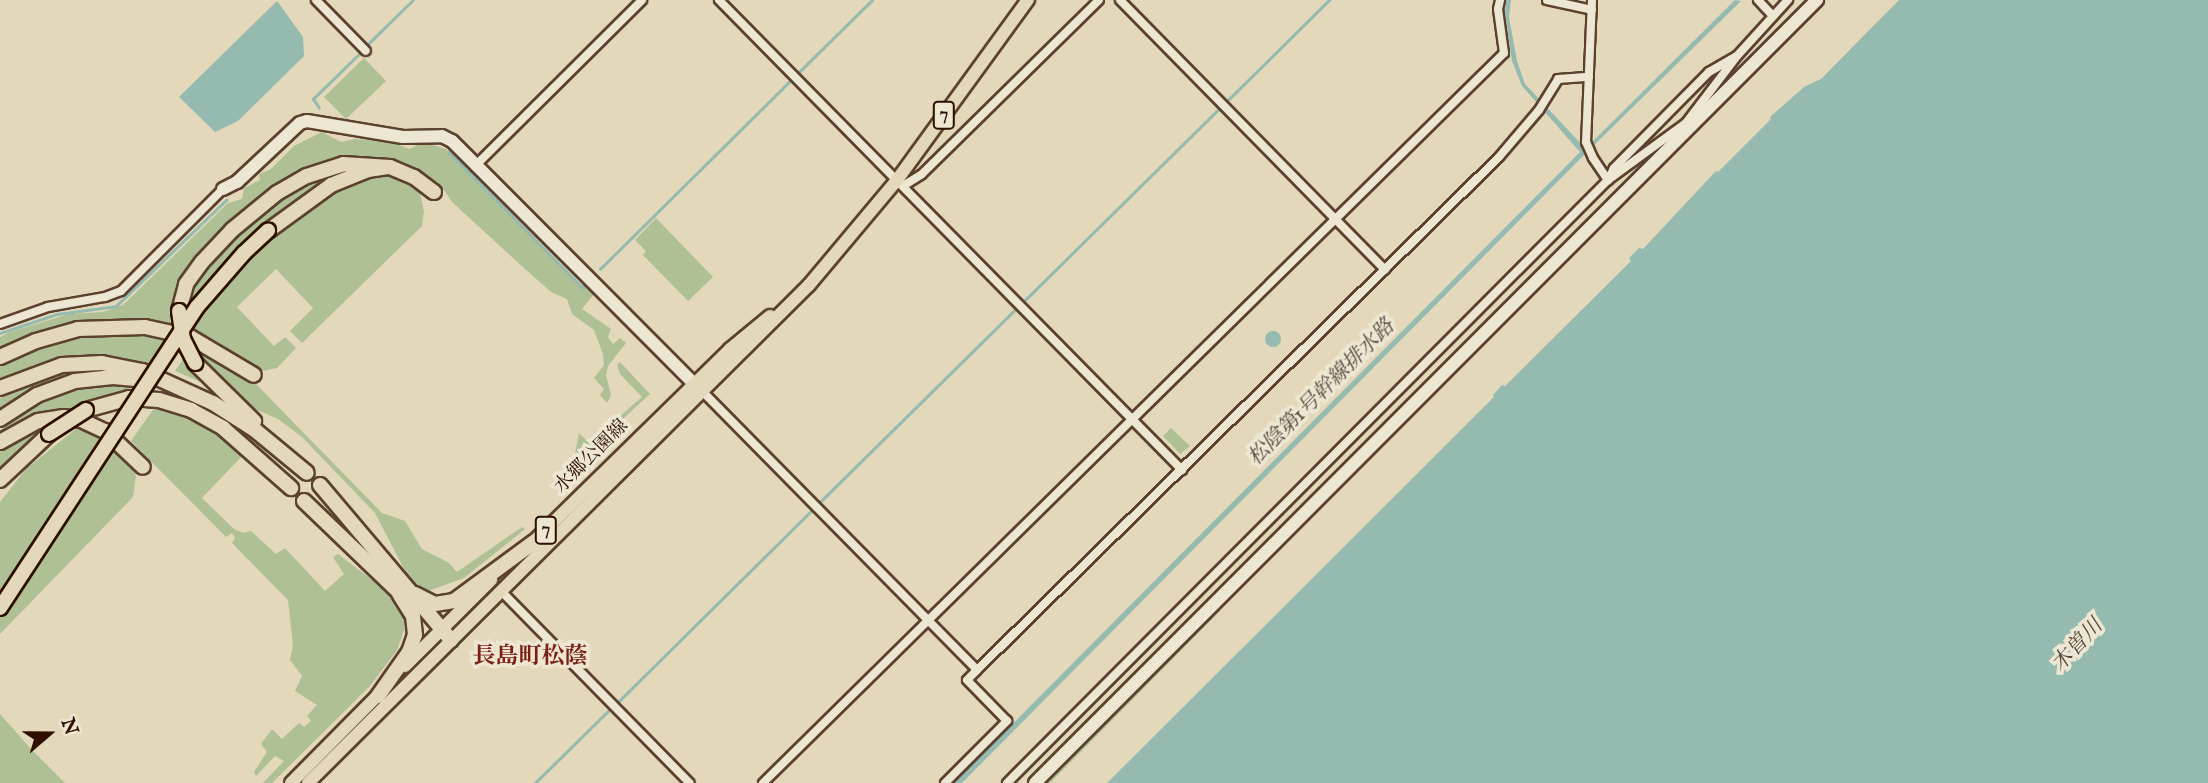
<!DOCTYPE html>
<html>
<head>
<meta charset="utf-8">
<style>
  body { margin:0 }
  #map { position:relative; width:2208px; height:783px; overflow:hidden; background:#e3d8b9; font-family:"IM FELL English","Noto Serif JP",serif }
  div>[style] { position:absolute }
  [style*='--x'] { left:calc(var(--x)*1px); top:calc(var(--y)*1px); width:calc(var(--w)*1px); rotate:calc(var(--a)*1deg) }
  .green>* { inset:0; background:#aec094 }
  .water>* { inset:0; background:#95baaf }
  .round { border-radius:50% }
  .stream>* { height:2.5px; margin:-1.25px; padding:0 1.25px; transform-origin:1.25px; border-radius:1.25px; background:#95baaf }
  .roads { filter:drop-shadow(2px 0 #5b412e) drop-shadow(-2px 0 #5b412e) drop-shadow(0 2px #5b412e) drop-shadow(0 -2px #5b412e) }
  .street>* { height:8px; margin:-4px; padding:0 4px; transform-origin:4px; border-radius:4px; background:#ede6d2 }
  .secondary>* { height:12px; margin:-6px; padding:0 6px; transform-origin:6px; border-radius:6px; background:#ede6d2 }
  .primary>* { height:12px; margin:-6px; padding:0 6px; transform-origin:6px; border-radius:6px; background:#e3d8b9 }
  .highway>* { height:14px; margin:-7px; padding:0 7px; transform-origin:7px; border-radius:7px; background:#e3d8b9 }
  .bridges { filter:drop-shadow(2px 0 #2e0f00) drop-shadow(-2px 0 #2e0f00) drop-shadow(0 2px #2e0f00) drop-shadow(0 -2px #2e0f00) }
  .highway-bridge>* { height:14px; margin:-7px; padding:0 7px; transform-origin:7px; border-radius:7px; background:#e3d8b9 }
  span { translate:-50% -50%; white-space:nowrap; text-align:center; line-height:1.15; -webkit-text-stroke:7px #ede6d2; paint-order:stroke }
  .shield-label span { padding:2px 5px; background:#ede6d2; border:2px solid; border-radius:5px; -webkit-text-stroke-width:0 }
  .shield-label { font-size:18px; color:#2e0f00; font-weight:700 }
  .street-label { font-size:19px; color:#2e0f00 }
  .water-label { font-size:21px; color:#524b3d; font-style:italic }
  .quarter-label { font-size:23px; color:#7a1f14; font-weight:700 }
  .north { position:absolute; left:14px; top:699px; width:70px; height:70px; -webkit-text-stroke:5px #ede6d2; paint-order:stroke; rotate:70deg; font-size:19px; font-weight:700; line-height:28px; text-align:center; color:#2e0f00 }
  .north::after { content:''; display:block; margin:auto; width:24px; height:32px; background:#2e0f00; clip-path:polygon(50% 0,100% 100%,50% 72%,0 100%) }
</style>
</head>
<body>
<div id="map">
  <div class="green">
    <div style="clip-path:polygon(364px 58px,386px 81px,346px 119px,324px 97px)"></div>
    <div style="clip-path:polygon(322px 132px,341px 142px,355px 139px,387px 141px,410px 149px,423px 142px,446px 149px,581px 288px,585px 285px,589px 288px,594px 294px,582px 309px,611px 329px,608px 337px,613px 344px,620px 338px,626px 343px,608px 366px,606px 375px,611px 395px,604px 409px,607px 403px,600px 395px,604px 389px,594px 378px,604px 365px,603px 354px,594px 330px,572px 314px,567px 299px,551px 292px,525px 269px,452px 202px,444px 190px,416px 171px,380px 158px,347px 158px,325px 163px,197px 259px,175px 327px,131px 320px,88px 321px,70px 324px,0 352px,0 337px,10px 332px,69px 314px,103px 312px,123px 305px,228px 203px,242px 199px,244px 188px,260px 180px,259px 174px,271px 169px,294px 146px)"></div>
    <div style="clip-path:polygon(342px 169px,351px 170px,304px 196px,245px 244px,186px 314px,188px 298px,196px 279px,237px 233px,297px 188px)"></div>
    <div style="clip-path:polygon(389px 176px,402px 180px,420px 193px,424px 212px,422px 226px,302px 343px,290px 331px,313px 308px,276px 269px,237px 307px,274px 346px,285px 337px,296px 348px,277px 368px,263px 371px,189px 330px,218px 290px,271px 234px,336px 190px,356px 181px)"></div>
    <div style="clip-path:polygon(656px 218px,713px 277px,688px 301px,643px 255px,646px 251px,635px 240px)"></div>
    <div style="clip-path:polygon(140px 331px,172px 337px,152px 365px,111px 358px,82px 357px,46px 362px,0 378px,0 364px,52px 341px,79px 334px)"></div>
    <div style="clip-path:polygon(192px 344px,254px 382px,382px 513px,405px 521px,422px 549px,449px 563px,457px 572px,522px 527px,525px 529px,464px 578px,423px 593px,403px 567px,375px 513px,302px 437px,278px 419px,244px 404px,206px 366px)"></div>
    <div style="clip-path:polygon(187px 353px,210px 386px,175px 371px)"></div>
    <div style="clip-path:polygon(620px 362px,650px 394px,578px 460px,575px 454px,579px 433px,589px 443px,642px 397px,620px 374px,617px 365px)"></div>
    <div style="clip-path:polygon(115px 369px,41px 388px,21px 397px,0 413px,0 398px,55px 373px)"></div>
    <div style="clip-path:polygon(145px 382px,139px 392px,0 437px,0 430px,7px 423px,52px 398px,99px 384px)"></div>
    <div style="clip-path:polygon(157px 404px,179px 409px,231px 438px,243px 455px,202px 498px,234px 529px,243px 533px,251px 531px,276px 554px,285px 548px,325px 591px,344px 574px,333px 557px,338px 554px,401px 602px,408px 615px,409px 628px,404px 630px,397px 650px,370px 686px,272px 783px,263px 783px,284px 761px,275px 756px,256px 776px,254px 772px,267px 752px,261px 744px,272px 729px,282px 739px,299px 723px,304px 727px,311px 721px,307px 716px,317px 705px,295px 691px,302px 676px,290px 660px,293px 645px,288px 600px,232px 543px,235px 538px,232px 533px,226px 537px,131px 441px)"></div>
    <div style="clip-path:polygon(58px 422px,0 475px,0 449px,29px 432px)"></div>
    <div style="clip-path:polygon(82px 424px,97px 431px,129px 461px,136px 476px,133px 497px,0 634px,0 502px,26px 469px)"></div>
    <div style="clip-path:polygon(1171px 428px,1190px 446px,1180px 454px,1163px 436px)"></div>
    <div style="clip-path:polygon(1218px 607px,1221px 610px,1050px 783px,1042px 783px)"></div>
    <div style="clip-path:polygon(0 714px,32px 750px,65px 783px,0 783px)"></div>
  </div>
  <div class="water">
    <div style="clip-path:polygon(1506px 0,1511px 0,1509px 17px,1517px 61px,1525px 84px,1584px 147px,1591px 143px,1735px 0,1741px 1px,1586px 153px,962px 783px,954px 783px,1580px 152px,1522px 86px,1512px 61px,1505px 14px)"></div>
    <div style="clip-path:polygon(1899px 0,2208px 0,2208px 783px,1107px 783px,1494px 397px,1493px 395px,1502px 385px,1505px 386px,1631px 261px,1629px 258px,1639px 248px,1643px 249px,1716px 171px,1718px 172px,1771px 119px,1770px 117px,1804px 87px,1821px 79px)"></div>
    <div style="clip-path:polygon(277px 1px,303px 37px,304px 56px,238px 121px,215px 132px,179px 97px)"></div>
    <div class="round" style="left:1265px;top:331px;width:16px;height:16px"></div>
  </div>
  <div class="stream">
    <div style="--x:367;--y:45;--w:64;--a:-44.4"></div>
    <div style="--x:797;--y:74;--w:105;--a:-44.6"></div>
    <div style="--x:1226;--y:102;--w:145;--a:-44.7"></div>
    <div style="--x:319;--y:108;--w:11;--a:-124"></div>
    <div style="--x:313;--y:99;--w:67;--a:-44.4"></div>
    <div style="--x:449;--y:152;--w:190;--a:45.4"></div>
    <div style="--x:582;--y:287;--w:3;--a:-45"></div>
    <div style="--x:1402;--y:246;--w:128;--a:-44.7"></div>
    <div style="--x:600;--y:269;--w:270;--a:-44.7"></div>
    <div style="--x:1023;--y:302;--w:278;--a:-44.6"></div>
    <div style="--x:1336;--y:311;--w:49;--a:-45"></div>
    <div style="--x:0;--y:333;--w:60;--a:-18.4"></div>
    <div style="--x:57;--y:314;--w:60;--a:-7.7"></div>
    <div style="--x:116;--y:306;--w:153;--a:-43.9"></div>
    <div style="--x:1286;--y:360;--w:54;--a:-45"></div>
    <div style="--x:1183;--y:462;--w:139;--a:-44.7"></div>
    <div style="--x:819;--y:503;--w:278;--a:-44.6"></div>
    <div style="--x:978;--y:663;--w:275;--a:-44.6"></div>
    <div style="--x:967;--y:676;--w:7;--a:-56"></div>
    <div style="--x:616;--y:704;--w:277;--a:-44.7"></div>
    <div style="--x:535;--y:783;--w:107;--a:-44.6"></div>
  </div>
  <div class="roads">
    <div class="street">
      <div style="--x:316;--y:0;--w:71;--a:45.6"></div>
      <div style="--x:719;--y:0;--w:660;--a:45.43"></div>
      <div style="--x:1120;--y:0;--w:378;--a:45.5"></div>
      <div style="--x:1547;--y:0;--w:46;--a:12.5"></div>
      <div style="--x:1592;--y:0;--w:142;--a:92.4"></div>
      <div style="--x:1586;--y:142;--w:17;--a:66"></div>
      <div style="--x:1593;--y:158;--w:27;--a:56"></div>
      <div style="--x:1608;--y:180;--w:97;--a:-36.2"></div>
      <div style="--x:1686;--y:123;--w:84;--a:-52.7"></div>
      <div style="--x:1737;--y:56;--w:76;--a:-47.7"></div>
      <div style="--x:1758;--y:0;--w:22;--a:47"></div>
      <div style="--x:476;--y:165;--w:234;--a:-44.8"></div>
      <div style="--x:903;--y:186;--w:22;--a:-32"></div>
      <div style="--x:922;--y:174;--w:248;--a:-44.5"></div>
      <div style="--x:0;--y:324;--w:51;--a:-19.5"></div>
      <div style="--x:48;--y:307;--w:58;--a:-10"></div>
      <div style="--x:105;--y:297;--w:17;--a:-21"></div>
      <div style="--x:121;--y:291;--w:144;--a:-45"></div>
      <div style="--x:703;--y:392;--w:390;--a:45.4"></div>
      <div style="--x:977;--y:670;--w:732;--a:-44.5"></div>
      <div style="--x:1499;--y:157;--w:62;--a:-49.6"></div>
      <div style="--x:1539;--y:110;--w:36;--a:-58"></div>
      <div style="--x:1558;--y:79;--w:31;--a:-4"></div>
      <div style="--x:501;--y:591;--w:269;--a:45.5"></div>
      <div style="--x:763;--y:783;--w:1040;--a:-44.57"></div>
      <div style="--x:1504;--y:53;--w:44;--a:-97.8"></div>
      <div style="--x:1498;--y:9;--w:9;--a:-77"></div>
      <div style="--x:945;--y:783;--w:88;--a:-45"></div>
      <div style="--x:1007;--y:721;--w:57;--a:-134.3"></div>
      <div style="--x:967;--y:680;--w:14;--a:-45"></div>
      <div style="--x:1007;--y:783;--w:851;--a:-45.1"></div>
      <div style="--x:1608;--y:180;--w:13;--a:-63"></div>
      <div style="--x:1614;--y:168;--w:135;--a:-45.3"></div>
      <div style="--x:1709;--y:72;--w:32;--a:-30"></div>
    </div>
    <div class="secondary">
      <div style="--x:223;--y:189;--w:16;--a:-27"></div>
      <div style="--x:237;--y:182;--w:86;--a:-43.1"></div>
      <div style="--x:300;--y:123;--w:7;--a:-16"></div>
      <div style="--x:307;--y:121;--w:97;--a:9.5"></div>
      <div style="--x:403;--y:137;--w:39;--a:-1"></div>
      <div style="--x:442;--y:136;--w:11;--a:27"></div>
      <div style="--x:452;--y:141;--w:34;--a:45"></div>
      <div style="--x:476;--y:165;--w:317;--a:45.1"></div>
      <div style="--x:1035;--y:783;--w:1107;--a:-45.04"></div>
    </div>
    <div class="primary">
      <div style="--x:528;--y:547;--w:283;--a:-44.4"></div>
      <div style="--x:730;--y:349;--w:52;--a:-39.5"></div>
      <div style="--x:405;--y:666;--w:122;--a:-45"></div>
      <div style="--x:291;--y:783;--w:131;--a:-45.3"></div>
      <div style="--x:308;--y:783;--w:706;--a:-44.83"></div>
      <div style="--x:809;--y:285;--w:137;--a:-50"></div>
      <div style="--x:897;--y:180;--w:223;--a:-54"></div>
    </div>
    <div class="highway">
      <div style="--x:268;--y:231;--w:78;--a:-36.1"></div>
      <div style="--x:331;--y:185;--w:40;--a:-22"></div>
      <div style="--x:368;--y:170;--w:22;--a:-8"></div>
      <div style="--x:390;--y:167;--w:26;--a:23"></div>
      <div style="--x:414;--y:177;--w:25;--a:37"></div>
      <div style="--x:179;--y:311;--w:28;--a:-75"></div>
      <div style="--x:186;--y:284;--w:27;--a:-54"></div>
      <div style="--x:202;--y:262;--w:44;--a:-46.8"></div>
      <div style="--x:232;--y:230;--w:58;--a:-39.4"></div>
      <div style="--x:277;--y:193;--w:34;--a:-30"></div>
      <div style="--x:307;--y:176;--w:38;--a:-18"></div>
      <div style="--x:343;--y:164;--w:47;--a:3.7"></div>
      <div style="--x:0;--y:357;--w:39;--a:-24"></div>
      <div style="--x:36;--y:341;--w:44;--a:-15.9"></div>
      <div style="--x:78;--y:329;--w:67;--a:-1.7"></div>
      <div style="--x:145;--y:327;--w:46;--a:12.5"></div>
      <div style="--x:190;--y:337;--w:74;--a:30.7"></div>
      <div style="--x:195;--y:363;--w:83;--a:44.5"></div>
      <div style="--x:0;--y:388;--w:66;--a:-20.4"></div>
      <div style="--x:62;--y:365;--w:40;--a:-2.9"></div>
      <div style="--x:102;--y:363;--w:41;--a:11.3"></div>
      <div style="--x:142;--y:371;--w:78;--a:24.3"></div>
      <div style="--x:213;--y:403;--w:50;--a:32.7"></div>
      <div style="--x:255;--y:430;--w:67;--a:39.6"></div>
      <div style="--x:86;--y:410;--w:45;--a:-15.6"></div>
      <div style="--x:129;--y:398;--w:30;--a:4"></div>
      <div style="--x:159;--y:400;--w:34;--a:17"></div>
      <div style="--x:191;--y:410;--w:37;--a:29"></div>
      <div style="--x:223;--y:428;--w:91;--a:41.4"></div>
      <div style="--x:0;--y:419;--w:44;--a:-33"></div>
      <div style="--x:37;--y:395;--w:40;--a:-20.2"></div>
      <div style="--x:75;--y:381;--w:38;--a:-6"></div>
      <div style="--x:113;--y:377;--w:37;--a:5"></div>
      <div style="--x:0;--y:442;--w:43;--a:-28.9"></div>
      <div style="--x:38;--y:421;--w:26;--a:-9"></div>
      <div style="--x:64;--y:417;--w:17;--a:10"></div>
      <div style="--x:81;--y:420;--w:26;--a:25"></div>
      <div style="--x:105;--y:431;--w:52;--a:43.5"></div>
      <div style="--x:0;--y:480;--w:67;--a:-43.2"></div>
      <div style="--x:320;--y:485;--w:203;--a:49.8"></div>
      <div style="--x:304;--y:501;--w:132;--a:43.8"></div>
      <div style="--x:415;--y:594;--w:22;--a:27"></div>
      <div style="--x:435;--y:604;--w:19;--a:-9"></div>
      <div style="--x:454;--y:601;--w:99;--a:-36.4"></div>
      <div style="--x:378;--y:696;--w:54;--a:-54.8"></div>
      <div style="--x:409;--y:652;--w:18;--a:-71"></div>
      <div style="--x:415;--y:635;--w:19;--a:-96"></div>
      <div style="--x:413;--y:616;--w:26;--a:-122"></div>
    </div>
  </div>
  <div class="bridges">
    <div class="highway-bridge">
      <div style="--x:179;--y:311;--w:28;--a:82"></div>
      <div style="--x:183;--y:339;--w:27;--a:63"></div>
      <div style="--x:49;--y:434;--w:44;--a:-33"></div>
      <div style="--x:0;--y:608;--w:360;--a:-56.8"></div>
      <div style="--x:197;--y:307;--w:72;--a:-49"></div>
      <div style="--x:244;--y:253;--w:33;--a:-43"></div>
    </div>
  </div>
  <div class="shield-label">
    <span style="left:944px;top:115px">7</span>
    <span style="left:546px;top:530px">7</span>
  </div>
  <div class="street-label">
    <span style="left:592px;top:457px;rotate:-45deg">水郷公園線</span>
  </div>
  <div class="water-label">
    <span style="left:1322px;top:393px;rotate:-45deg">松陰第1号幹線排水路</span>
    <span style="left:2078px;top:646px;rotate:-47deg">木曽川</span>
  </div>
  <div class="quarter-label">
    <span style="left:530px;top:657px">長島町松蔭</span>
  </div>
  <div class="north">N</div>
</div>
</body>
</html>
